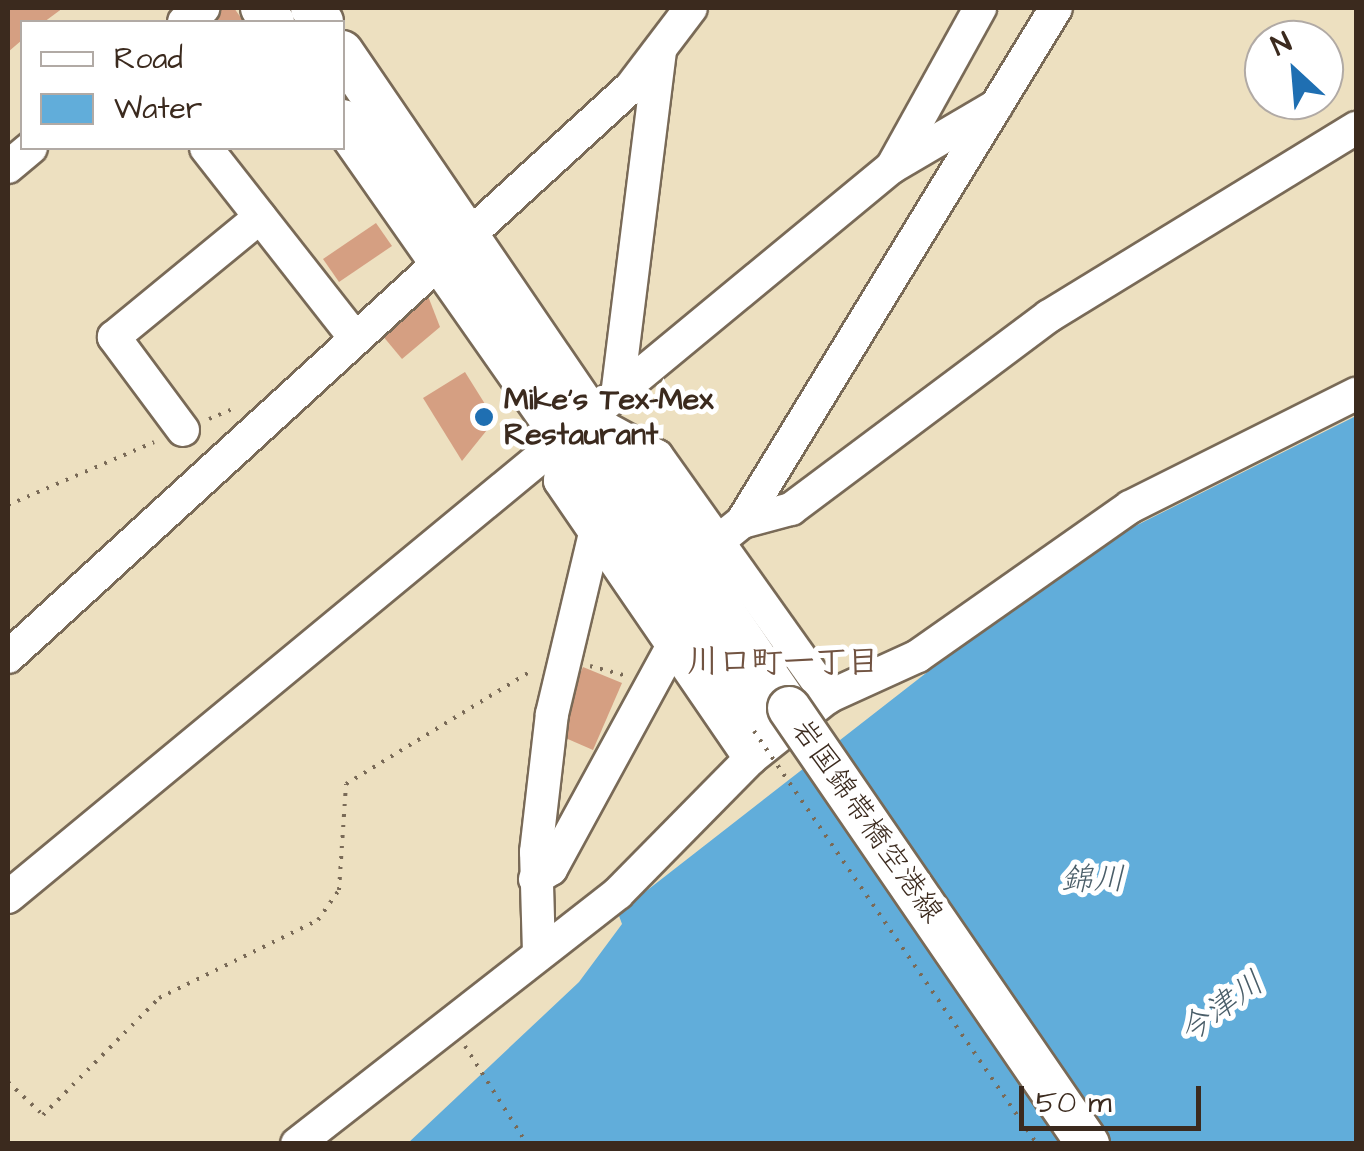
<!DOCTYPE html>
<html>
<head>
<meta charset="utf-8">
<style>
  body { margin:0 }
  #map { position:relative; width:1364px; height:1151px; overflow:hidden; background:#ede0c0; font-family:"Architects Daughter","Klee One",sans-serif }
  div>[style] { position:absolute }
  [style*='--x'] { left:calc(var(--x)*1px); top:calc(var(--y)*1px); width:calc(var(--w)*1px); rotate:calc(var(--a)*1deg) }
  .water>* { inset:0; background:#61adda }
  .building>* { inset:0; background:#d59f82 }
  .path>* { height:4px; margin-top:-2px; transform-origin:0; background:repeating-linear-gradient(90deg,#796a57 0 2.5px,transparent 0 10.5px) }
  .roads { filter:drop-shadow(2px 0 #796a57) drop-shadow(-2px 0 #796a57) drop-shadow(0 2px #796a57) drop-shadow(0 -2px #796a57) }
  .minor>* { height:32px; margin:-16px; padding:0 16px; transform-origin:16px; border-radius:16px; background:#fff }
  .major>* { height:42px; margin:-21px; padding:0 21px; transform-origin:21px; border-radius:21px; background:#fff }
  .path-bridge>* { height:4px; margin-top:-2px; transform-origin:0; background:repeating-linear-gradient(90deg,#796a57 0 2.5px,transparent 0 10.5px) }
  .bridges { filter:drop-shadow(2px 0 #796a57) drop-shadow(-2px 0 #796a57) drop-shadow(0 2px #796a57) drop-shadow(0 -2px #796a57) }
  .major-bridge>* { height:42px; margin:-21px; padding:0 21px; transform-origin:21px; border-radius:21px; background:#fff }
  .dots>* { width:28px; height:28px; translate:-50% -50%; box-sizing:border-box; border:5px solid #fff; border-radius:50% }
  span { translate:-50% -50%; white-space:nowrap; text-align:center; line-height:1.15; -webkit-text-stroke:10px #fff; paint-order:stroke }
  .poi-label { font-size:30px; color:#3b2a1e; font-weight:700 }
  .left { translate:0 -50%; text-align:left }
  .street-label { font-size:30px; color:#3b2a1e }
  .neighbourhood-label { font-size:32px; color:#715341; font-weight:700 }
  .water-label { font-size:32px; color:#4a5e69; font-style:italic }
  .frame { position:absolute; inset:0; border:10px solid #3b2a1e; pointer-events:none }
  .legend { position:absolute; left:20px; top:20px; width:325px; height:130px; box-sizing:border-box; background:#fff; border:2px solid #b1aaa5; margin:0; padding:12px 18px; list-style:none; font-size:30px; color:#3b2a1e }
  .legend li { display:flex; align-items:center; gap:20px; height:50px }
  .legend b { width:50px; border:2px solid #b1aaa5 }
  .north { position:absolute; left:1244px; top:20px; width:100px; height:100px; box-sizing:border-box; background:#fff; border:2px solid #b1aaa5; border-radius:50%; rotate:334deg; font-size:28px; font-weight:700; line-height:40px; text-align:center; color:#3b2a1e }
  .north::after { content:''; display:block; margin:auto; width:35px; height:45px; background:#1f6fb2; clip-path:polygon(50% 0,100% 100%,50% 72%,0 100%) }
  .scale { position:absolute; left:1019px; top:1086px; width:182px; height:45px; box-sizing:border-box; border:5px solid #3b2a1e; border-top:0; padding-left:12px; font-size:30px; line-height:35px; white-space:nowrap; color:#3b2a1e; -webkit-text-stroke:8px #fff; paint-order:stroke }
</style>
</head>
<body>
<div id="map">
  <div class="water">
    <div style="clip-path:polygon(1356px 416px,1356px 1143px,407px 1144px,579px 982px,622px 924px,618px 913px,989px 624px,1091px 548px)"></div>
  </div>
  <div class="building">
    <div style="clip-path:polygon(8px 8px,63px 8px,44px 22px,22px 22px,22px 40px,8px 52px)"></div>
    <div style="clip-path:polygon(221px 8px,234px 8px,244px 22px,198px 22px)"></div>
    <div style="clip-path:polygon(376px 223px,392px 246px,339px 282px,323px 259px)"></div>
    <div style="clip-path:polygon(428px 296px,440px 327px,402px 359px,382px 335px)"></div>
    <div style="clip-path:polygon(465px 372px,495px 420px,462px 461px,423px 398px)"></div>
    <div style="clip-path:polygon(583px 667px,622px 683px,593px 750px,554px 733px)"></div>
  </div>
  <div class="path">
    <div style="--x:209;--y:419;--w:30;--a:-23"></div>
    <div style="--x:8;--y:505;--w:159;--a:-23.3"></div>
    <div style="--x:590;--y:666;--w:35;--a:15"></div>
    <div style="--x:465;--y:1046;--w:116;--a:57.7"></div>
    <div style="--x:8;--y:1082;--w:48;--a:43.3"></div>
    <div style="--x:43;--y:1115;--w:165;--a:-45.2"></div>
    <div style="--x:159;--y:998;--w:177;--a:-26.1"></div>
    <div style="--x:318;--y:920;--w:37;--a:-55"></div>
    <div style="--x:339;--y:890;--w:106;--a:-86.2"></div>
    <div style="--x:346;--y:784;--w:219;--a:-31.4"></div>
  </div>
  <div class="roads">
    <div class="minor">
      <div style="--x:184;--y:22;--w:24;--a:-36"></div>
      <div style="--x:206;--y:148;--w:240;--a:51.9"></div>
      <div style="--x:8;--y:167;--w:30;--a:-40"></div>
      <div style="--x:892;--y:167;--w:182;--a:-61"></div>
      <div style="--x:617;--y:396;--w:346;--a:-82.9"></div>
      <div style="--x:598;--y:424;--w:67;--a:28.5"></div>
      <div style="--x:657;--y:456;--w:296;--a:54.6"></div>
      <div style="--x:183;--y:430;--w:116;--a:-126.6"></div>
      <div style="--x:114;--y:337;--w:189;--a:-39.4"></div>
      <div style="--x:564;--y:441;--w:40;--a:95.7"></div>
      <div style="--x:560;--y:481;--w:337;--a:55.6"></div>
      <div style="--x:742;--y:522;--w:51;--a:-14.9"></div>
      <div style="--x:791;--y:509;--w:322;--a:-36.8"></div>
      <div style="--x:1049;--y:316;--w:360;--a:-31.5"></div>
      <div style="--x:716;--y:543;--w:33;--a:-39"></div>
      <div style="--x:742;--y:522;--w:602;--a:-58.58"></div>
      <div style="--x:8;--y:657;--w:844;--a:-42.46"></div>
      <div style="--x:631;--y:87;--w:99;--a:-52.8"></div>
      <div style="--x:535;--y:879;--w:19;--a:-32"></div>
      <div style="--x:551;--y:869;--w:253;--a:-61.4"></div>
      <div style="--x:8;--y:897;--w:1146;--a:-39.55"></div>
      <div style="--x:892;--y:167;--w:121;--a:-30.4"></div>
      <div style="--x:539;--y:952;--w:100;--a:-91.7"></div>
      <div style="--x:536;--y:852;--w:139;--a:-83.4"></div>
      <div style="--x:552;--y:714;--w:186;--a:-76.6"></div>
      <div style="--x:297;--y:1144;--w:407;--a:-38"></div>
      <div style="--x:618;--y:893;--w:188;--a:-45.4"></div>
      <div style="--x:750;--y:759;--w:100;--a:-38.5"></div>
      <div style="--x:828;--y:697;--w:99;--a:-24.5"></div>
      <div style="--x:918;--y:656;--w:259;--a:-35.1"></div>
      <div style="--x:1130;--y:507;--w:253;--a:-26.6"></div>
    </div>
    <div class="major">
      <div style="--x:262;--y:8;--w:18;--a:52"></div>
      <div style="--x:312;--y:8;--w:17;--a:54"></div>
      <div style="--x:342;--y:52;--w:794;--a:55.73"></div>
      <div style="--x:342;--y:121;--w:735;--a:54.97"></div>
    </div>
  </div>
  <div class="path-bridge">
    <div style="--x:754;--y:731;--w:501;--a:55.58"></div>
  </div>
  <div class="bridges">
    <div class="major-bridge">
      <div style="--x:789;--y:708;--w:529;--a:55.56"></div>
    </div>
  </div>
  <div class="dots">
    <div style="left:484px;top:417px;background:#1f6fb2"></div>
  </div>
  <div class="poi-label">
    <span class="left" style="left:504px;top:417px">Mike's Tex-Mex<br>Restaurant</span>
  </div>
  <div class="street-label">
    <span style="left:867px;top:821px;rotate:55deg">岩国錦帯橋空港線</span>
  </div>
  <div class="neighbourhood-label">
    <span style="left:783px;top:663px">川口町一丁目</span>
  </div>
  <div class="water-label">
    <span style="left:1093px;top:880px">錦川</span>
    <span style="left:1222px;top:1008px;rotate:-36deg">今津川</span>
  </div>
  <div class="frame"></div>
  <ul class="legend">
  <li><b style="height:12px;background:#fff"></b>Road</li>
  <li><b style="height:28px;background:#61adda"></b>Water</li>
  </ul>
  <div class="north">N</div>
  <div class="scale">50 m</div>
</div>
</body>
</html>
